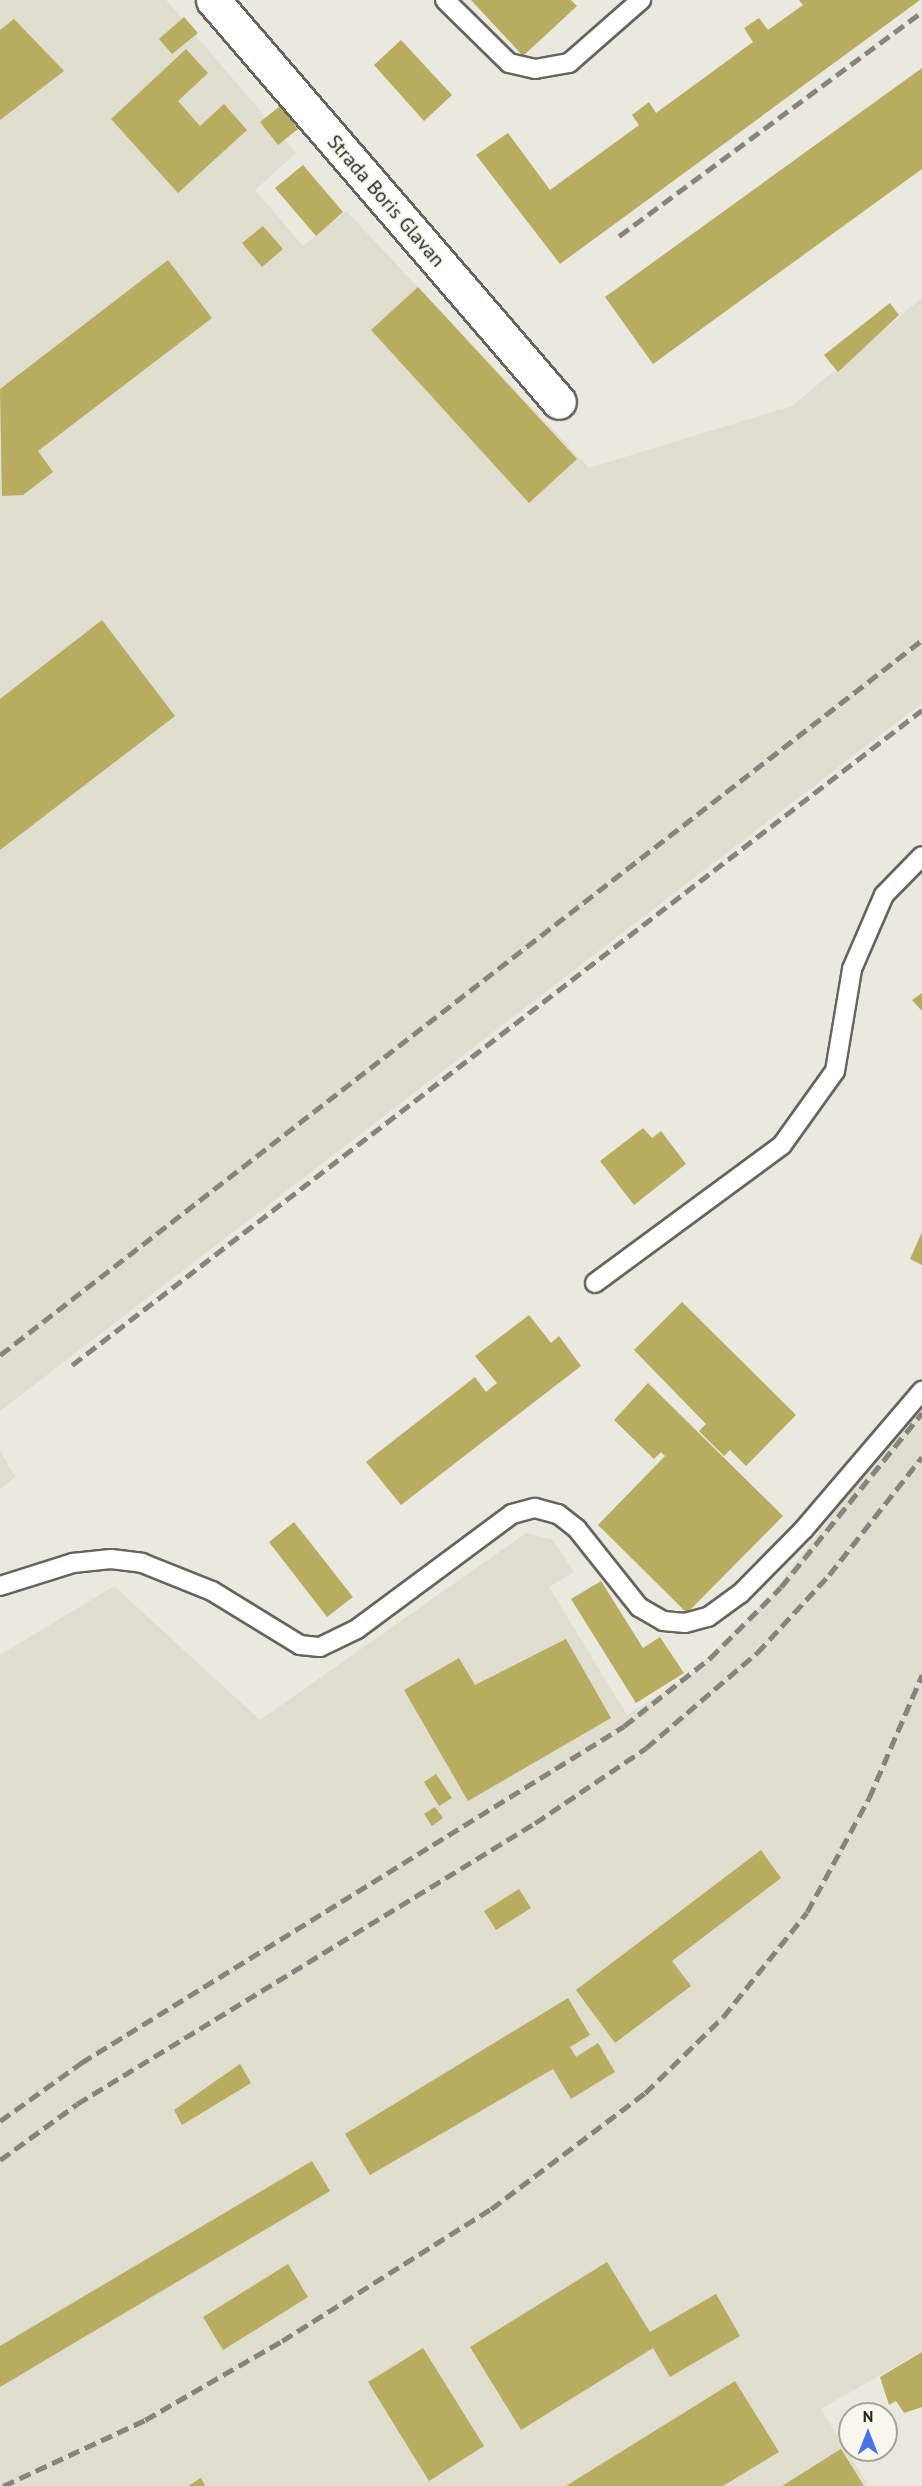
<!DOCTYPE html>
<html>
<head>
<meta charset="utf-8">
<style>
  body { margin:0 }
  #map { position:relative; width:922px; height:2486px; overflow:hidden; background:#eae9e0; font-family:"PT Sans",sans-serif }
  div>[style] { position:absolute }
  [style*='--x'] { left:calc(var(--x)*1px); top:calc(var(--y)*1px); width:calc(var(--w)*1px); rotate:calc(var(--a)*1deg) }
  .built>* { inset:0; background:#e0dece }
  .building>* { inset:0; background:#b7ac5f }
  .roads { filter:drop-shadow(2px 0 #66655d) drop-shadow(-2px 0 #66655d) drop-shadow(0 2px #66655d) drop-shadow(0 -2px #66655d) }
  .lane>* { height:18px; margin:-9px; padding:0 9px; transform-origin:9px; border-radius:9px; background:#fff }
  .street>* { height:33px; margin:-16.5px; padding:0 16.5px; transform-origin:16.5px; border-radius:16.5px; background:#fff }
  .rail>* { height:4.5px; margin-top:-2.25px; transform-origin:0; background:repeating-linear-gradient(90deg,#85847e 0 12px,transparent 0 18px) }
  span { translate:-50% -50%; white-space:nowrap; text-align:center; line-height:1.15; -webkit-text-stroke:4.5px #f8f7ed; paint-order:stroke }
  .street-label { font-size:20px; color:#262623 }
  .north { position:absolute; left:838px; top:2402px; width:60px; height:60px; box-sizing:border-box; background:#f8f7ed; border:2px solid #a4a39c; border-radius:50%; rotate:0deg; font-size:16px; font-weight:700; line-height:24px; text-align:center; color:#262623 }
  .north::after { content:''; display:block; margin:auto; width:21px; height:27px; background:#4a73e6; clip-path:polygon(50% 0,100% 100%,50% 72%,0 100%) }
</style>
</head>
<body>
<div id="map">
  <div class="built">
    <div style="clip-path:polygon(0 0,166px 0,296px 153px,255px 190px,303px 246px,346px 211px,589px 468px,792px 406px,922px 298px,922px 703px,0 1411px)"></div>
    <div style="clip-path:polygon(922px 1399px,922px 2351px,821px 2409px,869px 2486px,0 2486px,0 1655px,114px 1586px,260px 1720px,526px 1533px,553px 1540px,574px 1572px,549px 1587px,627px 1715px,688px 1677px,769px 1597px)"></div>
    <div style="clip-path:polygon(0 1451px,15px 1477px,0 1489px)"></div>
  </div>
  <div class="building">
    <div style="clip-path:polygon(471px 0,571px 0,577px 6px,523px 56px)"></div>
    <div style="clip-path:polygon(799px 0,920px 0,560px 264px,476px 155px,508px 133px,550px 190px,639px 125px,632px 115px,649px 102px,656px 113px,753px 42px,744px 28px,759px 18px,768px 30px,803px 5px)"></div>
    <div style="clip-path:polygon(184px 17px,198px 33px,172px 54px,159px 39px)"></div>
    <div style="clip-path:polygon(14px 19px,64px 71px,0 120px,0 30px)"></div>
    <div style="clip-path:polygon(401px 40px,452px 95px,424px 121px,374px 65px)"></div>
    <div style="clip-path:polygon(186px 49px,208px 73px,178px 101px,200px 126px,224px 104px,247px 130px,178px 193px,111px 119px)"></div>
    <div style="clip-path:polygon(922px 68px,922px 169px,653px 364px,605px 297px)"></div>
    <div style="clip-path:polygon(280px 106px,298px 129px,278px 145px,260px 122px)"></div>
    <div style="clip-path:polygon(303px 165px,343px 212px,316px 236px,275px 188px)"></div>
    <div style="clip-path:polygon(263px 226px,283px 249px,262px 267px,242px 243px)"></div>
    <div style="clip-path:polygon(168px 260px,212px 318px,38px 451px,53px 472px,23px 495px,2px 496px,0 389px)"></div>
    <div style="clip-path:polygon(418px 287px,577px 459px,529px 503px,371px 330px)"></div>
    <div style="clip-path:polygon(890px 303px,899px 315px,838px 372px,824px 355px)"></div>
    <div style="clip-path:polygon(102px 620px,175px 716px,0 850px,0 699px)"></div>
    <div style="clip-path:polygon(922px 993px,922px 1011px,912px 1000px)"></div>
    <div style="clip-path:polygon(643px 1128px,652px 1138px,661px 1131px,686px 1164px,634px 1205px,600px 1161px)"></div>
    <div style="clip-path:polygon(922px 1232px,922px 1265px,910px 1259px)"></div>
    <div style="clip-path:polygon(682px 1302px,796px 1415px,746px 1466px,730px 1450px,724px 1456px,699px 1431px,706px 1424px,634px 1350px)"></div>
    <div style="clip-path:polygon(529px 1315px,551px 1343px,559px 1336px,581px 1366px,401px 1505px,366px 1462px,475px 1377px,486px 1392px,497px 1383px,475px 1356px)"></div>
    <div style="clip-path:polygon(648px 1383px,783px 1516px,687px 1613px,598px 1525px,665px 1456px,661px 1452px,654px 1459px,614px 1420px)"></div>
    <div style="clip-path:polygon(294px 1522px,353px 1597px,327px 1617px,269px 1542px)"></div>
    <div style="clip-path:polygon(601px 1581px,643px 1648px,660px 1637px,684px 1673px,636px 1703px,571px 1599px)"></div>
    <div style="clip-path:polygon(566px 1639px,611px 1718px,468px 1801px,404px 1690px,459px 1658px,475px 1685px)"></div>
    <div style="clip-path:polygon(436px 1774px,452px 1798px,439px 1806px,424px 1782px)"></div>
    <div style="clip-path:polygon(435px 1807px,443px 1818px,432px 1826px,424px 1814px)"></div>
    <div style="clip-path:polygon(761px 1850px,781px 1878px,672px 1961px,691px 1986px,615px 2043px,576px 1990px)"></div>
    <div style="clip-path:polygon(519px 1889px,531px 1908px,496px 1930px,484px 1911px)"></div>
    <div style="clip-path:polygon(568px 1998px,590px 2035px,570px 2047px,576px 2057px,598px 2043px,615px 2072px,571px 2099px,553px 2069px,370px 2175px,345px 2134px)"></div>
    <div style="clip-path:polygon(240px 2064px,251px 2083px,182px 2125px,174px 2110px)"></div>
    <div style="clip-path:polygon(312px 2161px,330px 2191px,0 2387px,0 2346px)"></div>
    <div style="clip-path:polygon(607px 2262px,650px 2332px,716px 2294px,740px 2336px,670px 2377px,653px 2348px,521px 2430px,470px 2347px)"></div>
    <div style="clip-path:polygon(288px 2264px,308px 2297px,223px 2350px,203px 2317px)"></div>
    <div style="clip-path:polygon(423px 2348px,484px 2446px,429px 2481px,368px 2382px)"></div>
    <div style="clip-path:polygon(922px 2352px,922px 2407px,904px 2413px,896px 2401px,889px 2405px,880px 2377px)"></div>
    <div style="clip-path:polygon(735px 2381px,779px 2452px,723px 2486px,566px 2486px)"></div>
    <div style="clip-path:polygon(841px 2449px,864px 2486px,782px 2486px)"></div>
    <div style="clip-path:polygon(201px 2478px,205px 2486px,188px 2486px)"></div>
  </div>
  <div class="roads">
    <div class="lane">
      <div style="--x:445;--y:0;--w:90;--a:44.5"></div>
      <div style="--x:509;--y:63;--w:27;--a:13"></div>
      <div style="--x:535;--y:69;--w:35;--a:-10"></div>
      <div style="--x:569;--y:63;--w:96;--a:-41.2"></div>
      <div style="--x:595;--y:1283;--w:232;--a:-36.4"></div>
      <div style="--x:782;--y:1145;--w:91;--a:-54.4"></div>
      <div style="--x:835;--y:1071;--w:103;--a:-80.5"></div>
      <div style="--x:852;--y:969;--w:81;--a:-66.6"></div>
      <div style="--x:884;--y:895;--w:54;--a:-45.7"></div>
      <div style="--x:0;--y:1586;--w:77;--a:-17.5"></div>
      <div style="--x:73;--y:1563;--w:38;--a:-6"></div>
      <div style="--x:111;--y:1559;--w:31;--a:7"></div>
      <div style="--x:142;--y:1563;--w:75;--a:21.8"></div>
      <div style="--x:212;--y:1591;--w:103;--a:31.5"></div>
      <div style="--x:300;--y:1645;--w:20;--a:6"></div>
      <div style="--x:320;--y:1647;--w:41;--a:-25.9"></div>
      <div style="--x:357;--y:1629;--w:193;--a:-36.6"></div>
      <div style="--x:512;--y:1514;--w:24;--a:-15"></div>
      <div style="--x:535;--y:1508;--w:24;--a:15"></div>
      <div style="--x:558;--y:1514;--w:24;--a:38"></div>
      <div style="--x:577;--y:1529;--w:100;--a:51.5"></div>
      <div style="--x:639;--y:1607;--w:28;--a:30"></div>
      <div style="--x:663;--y:1621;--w:22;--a:5"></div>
      <div style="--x:685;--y:1623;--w:24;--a:-15"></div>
      <div style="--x:708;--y:1617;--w:39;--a:-36"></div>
      <div style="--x:740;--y:1594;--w:91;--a:-45.4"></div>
      <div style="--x:804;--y:1529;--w:182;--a:-49.5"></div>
    </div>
    <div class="street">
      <div style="--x:213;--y:0;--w:530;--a:49.28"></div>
    </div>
  </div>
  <div class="rail">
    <div style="--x:619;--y:236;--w:377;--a:-36.5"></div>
    <div style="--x:0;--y:1355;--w:1167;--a:-37.79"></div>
    <div style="--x:72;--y:1365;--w:1073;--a:-37.62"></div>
    <div style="--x:0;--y:2121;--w:100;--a:-35.6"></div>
    <div style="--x:81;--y:2063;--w:639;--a:-31.82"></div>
    <div style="--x:624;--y:1726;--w:110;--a:-38.3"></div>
    <div style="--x:710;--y:1658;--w:100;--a:-45"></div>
    <div style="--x:781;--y:1587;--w:224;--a:-51"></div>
    <div style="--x:0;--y:2160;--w:95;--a:-36"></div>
    <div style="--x:77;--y:2104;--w:537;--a:-31.53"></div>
    <div style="--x:535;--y:1823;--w:134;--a:-34"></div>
    <div style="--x:646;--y:1748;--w:146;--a:-40.6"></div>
    <div style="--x:757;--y:1653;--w:106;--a:-47.3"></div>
    <div style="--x:829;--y:1575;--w:150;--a:-51.8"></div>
    <div style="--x:3;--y:2486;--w:157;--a:-24.9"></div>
    <div style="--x:145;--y:2420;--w:158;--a:-30"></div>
    <div style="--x:282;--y:2341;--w:247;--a:-32.3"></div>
    <div style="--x:491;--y:2209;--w:193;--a:-37"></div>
    <div style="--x:645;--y:2093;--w:109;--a:-44.3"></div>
    <div style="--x:723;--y:2017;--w:134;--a:-51.3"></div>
    <div style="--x:807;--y:1912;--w:130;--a:-61.5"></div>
    <div style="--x:869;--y:1798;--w:134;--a:-66.7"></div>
  </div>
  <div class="street-label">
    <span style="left:386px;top:201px;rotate:49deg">Strada Boris Glavan</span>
  </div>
  <div class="north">N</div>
</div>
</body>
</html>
